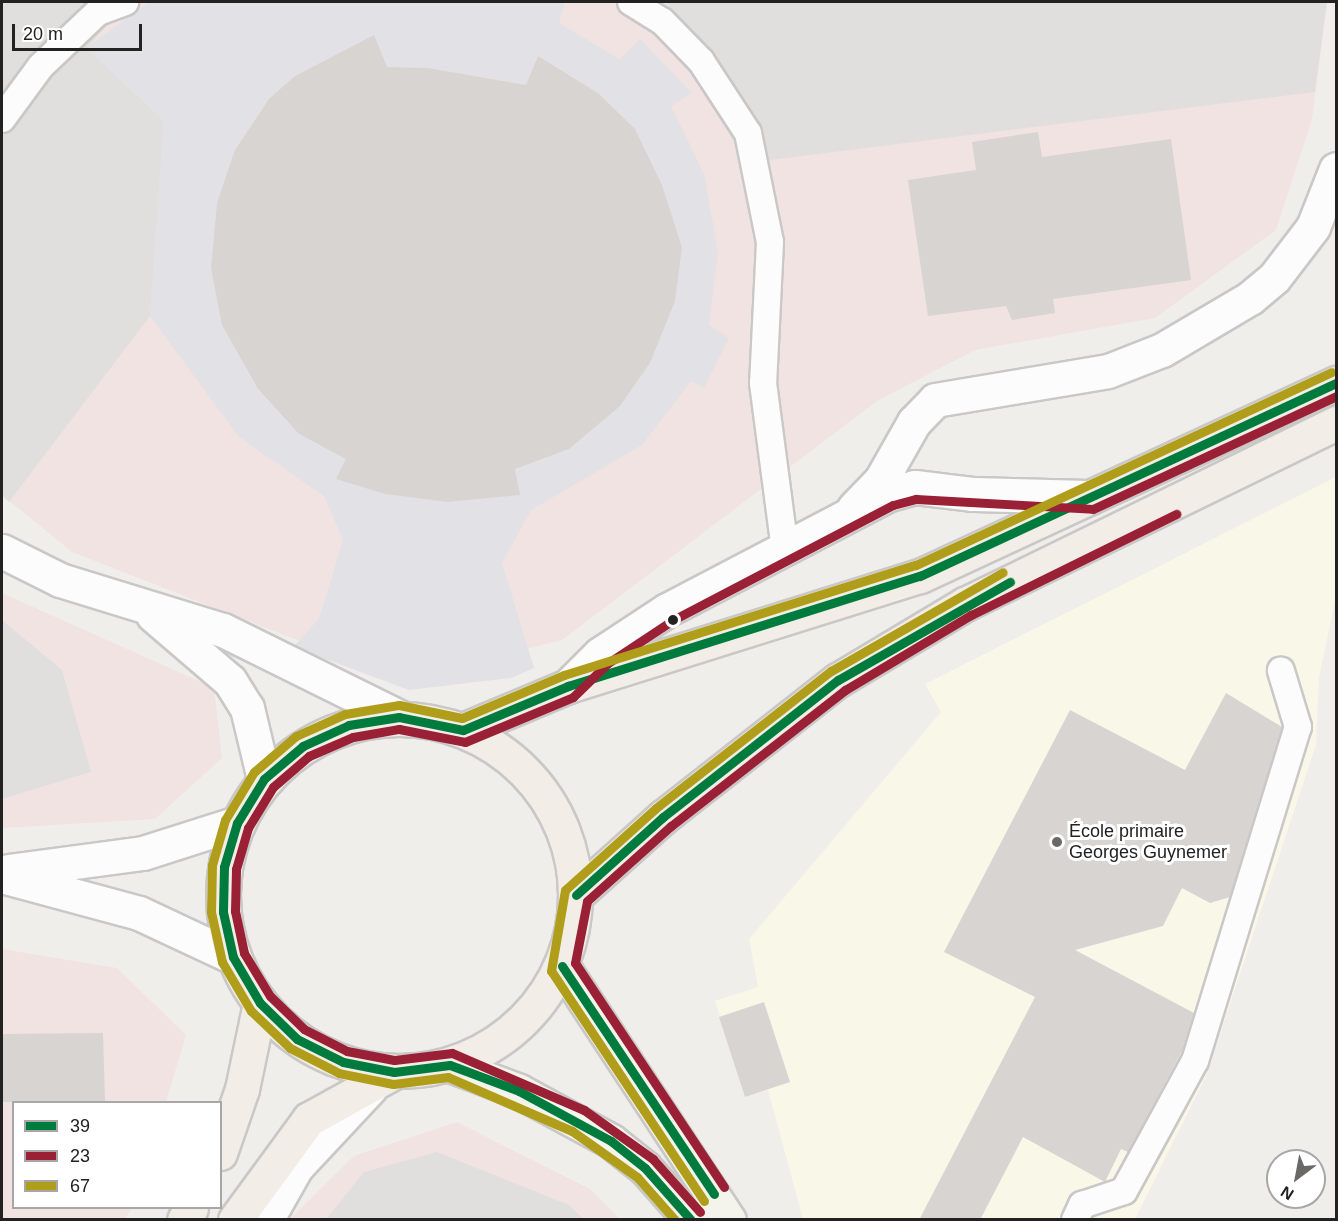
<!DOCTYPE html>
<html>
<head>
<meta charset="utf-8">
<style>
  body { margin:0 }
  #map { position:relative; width:1338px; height:1221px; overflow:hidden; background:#f0eeeb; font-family:Arial,sans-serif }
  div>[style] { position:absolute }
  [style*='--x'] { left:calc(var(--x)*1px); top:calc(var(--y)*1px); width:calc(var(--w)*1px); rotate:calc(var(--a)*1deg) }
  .commercial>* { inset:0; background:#f1e3e1 }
  .education>* { inset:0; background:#f8f7e8 }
  .parking>* { inset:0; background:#e0dfde }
  .plaza>* { inset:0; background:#e2e1e5 }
  .building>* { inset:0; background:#d7d4d2 }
  .roads { filter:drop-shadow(2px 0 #c9c8c7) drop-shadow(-2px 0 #c9c8c7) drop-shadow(0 2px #c9c8c7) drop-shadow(0 -2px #c9c8c7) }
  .lane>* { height:26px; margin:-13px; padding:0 13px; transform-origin:13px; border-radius:13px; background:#fdfcfc }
  .street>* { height:33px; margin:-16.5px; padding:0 16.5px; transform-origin:16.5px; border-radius:16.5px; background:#fdfcfc }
  .secondary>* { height:33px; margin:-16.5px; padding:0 16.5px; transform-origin:16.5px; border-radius:16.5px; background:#f4f4ed }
  .primary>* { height:33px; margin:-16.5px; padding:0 16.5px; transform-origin:16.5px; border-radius:16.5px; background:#f3ede7 }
  .primary>.ring { margin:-16.5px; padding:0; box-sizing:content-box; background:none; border:33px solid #f3ede7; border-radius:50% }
  .bus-1>* { height:9px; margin:-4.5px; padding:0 4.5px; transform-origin:4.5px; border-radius:4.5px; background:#007b3e }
  .bus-2>* { height:9px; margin:-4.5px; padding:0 4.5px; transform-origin:4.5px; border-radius:4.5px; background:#992035 }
  .bus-3>* { height:9px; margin:-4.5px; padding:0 4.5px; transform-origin:4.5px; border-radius:4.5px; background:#b09e1a }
  .dots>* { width:16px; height:16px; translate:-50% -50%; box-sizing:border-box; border:3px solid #fff; border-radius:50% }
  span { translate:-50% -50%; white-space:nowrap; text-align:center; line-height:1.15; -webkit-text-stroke:6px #fff; paint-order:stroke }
  .poi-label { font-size:18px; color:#222 }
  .left { translate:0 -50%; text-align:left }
  .frame { position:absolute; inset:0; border:3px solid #222; pointer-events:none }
  .legend { position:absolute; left:12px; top:1101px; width:210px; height:108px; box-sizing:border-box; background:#fff; border:2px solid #a7a7a7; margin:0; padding:8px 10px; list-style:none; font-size:18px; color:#222 }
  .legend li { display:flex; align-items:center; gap:12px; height:30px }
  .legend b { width:30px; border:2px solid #a7a7a7 }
  .north { position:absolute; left:1266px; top:1149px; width:60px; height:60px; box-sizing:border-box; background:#fff; border:2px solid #a7a7a7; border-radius:50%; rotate:212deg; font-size:16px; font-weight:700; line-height:24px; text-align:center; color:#222 }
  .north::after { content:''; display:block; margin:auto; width:21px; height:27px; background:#6a6968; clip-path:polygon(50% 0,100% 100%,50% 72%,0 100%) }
  .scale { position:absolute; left:12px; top:24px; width:130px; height:27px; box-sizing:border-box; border:3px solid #222; border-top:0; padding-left:8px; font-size:18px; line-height:21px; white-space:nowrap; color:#222; -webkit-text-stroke:4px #fff; paint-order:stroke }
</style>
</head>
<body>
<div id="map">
  <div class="commercial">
    <div style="clip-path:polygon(2px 2px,1327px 2px,1312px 119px,1276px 230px,1155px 318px,975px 350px,877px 401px,562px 640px,399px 680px,72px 552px,2px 495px)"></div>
    <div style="clip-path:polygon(2px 593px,214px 688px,222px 758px,155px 819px,2px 828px)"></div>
    <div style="clip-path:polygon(2px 949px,117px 968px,186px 1035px,166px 1102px,14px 1102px,14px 1208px,132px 1208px,125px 1219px,2px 1219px)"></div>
    <div style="clip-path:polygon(457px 1122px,590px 1189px,620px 1219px,289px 1220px,354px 1156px)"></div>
  </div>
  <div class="education">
    <div style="clip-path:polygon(1336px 477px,1336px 596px,1319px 678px,1316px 745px,1206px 1076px,1135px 1219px,803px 1219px,768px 1090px,745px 1097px,715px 1001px,758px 987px,749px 939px,941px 712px,925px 684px)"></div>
  </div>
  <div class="parking">
    <div style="clip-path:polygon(2px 2px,127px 2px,87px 48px,164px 121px,150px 316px,9px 502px,2px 495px)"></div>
    <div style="clip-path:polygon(667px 2px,1327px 2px,1315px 92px,754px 162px)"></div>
    <div style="clip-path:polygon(2px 620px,62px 670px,91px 772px,2px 799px)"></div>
    <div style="clip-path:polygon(437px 1152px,569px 1205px,584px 1219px,326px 1219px,364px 1172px)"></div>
  </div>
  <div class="plaza">
    <div style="clip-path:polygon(evenodd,149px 2px,565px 2px,559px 23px,619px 59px,640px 39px,692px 93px,671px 106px,704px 174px,718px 252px,709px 325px,729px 338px,704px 388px,691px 381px,642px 445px,531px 510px,502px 563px,534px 668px,511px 678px,409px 690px,293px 647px,319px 619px,343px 540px,324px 496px,239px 437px,150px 316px,164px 121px,86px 48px,149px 2px,374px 36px,387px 67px,428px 68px,526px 85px,538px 56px,598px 93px,635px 129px,662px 185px,682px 246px,675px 301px,650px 363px,620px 406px,569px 449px,515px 469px,520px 495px,447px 502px,385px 494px,337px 479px,346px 459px,299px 434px,258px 390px,222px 325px,211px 268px,217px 203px,235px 150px,269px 99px,295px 76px,374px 36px)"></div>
  </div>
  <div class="building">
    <div style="clip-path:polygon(374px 35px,387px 67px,428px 68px,526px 85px,538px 56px,598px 93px,635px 129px,662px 185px,682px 247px,675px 301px,650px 363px,620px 406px,569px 449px,515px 469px,520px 495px,447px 502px,385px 494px,336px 479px,346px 459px,299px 434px,258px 389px,222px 325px,211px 268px,217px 203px,235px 150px,269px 99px,295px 76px)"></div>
    <div style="clip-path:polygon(1038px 132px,1042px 157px,1171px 139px,1191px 280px,1053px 299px,1055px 313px,1012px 320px,1006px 306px,928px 316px,908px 180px,976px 170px,972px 142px)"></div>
    <div style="clip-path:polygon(1226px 693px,1282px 727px,1230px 897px,1210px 903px,1182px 888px,1163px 926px,1075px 950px,1194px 1013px,1182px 1051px,1128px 1152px,1121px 1149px,1105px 1182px,1023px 1137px,980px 1220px,919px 1220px,1035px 997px,944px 952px,1070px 710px,1185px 770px)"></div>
    <div style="clip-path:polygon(764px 1002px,790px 1082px,745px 1097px,719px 1017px)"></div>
    <div style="clip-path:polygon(103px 1033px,105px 1102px,2px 1102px,2px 1034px)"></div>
  </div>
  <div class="roads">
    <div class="lane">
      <div style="--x:631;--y:2;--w:36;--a:32"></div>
      <div style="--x:662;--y:21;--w:56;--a:45.7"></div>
      <div style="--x:701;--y:61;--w:86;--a:56.9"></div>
      <div style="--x:748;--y:133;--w:111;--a:78.6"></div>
      <div style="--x:770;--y:242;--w:141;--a:92.8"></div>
      <div style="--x:763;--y:383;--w:168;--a:82.5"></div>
      <div style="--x:2;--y:119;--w:66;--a:-53.7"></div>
      <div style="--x:41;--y:66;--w:79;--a:-43.5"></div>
      <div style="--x:98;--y:12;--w:29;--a:-20"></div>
      <div style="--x:271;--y:1220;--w:59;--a:-60.4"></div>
      <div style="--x:300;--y:1169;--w:107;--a:-46.9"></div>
      <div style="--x:1075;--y:1220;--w:17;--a:-65"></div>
      <div style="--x:1082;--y:1205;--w:44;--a:-18.4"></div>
      <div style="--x:1124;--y:1191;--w:148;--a:-61.4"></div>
      <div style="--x:1195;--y:1061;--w:350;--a:-72.9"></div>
      <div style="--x:1298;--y:727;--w:59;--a:-106.9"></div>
    </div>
    <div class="street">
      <div style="--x:854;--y:508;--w:39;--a:-46"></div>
      <div style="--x:881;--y:480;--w:67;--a:-60.4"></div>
      <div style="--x:914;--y:422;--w:30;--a:-46"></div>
      <div style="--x:935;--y:400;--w:175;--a:-9.5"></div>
      <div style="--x:1108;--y:371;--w:58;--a:-21.3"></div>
      <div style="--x:1162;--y:350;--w:102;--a:-30.6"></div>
      <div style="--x:1250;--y:298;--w:31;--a:-40"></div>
      <div style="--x:1274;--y:278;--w:64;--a:-52.6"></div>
      <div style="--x:1313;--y:227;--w:62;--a:-68.4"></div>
      <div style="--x:2;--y:551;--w:65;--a:26.6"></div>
      <div style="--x:60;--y:580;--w:170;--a:17.1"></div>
      <div style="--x:223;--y:630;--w:196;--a:26.3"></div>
      <div style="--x:153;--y:615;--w:101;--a:40.6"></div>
      <div style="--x:230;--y:681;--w:32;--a:58"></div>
      <div style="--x:247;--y:708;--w:73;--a:76.5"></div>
      <div style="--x:568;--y:686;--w:45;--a:-45"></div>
      <div style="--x:600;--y:654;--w:80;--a:-33.3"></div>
      <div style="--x:667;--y:610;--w:250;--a:-27.6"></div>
      <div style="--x:889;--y:494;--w:27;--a:-15"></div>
      <div style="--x:915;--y:487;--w:57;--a:7"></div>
      <div style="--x:972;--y:494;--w:118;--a:1.5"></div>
      <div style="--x:8;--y:871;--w:136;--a:-7.6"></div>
      <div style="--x:143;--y:853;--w:99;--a:-17.7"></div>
      <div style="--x:2;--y:876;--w:142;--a:15.1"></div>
      <div style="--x:139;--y:913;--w:104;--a:25.1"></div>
    </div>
    <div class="secondary">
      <div style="--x:562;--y:966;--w:304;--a:56.7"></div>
      <div style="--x:450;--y:1065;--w:74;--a:20.6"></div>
      <div style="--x:519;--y:1091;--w:105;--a:28.5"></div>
      <div style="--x:611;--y:1141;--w:43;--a:38.5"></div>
      <div style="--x:645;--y:1168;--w:69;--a:48.5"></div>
    </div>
    <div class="primary">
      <div class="ring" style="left:223px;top:719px;width:319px;height:319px"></div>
      <div style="--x:463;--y:730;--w:114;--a:-22.7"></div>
      <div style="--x:568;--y:686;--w:369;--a:-17.4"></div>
      <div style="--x:920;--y:576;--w:459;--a:-24.9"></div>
      <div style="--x:576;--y:895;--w:117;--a:-41.9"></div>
      <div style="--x:663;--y:817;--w:222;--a:-38.1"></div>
      <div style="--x:838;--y:680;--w:148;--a:-30.9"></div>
      <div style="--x:965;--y:604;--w:413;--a:-26"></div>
      <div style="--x:220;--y:1153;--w:68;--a:-71"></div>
      <div style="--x:242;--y:1089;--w:88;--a:-78.2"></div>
      <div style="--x:184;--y:1220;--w:14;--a:-60"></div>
      <div style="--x:235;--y:1220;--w:125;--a:-53.8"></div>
      <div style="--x:309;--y:1119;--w:97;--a:-28.9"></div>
    </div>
  </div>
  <div class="bus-1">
    <div style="--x:463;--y:730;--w:65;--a:-168.5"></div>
    <div style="--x:399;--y:717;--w:51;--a:170.9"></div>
    <div style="--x:349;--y:725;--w:51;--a:155.5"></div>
    <div style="--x:303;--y:746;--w:51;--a:139.8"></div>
    <div style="--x:264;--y:779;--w:52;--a:121.5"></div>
    <div style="--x:237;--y:823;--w:46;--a:106.5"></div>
    <div style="--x:224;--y:867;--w:45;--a:91.3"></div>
    <div style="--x:223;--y:912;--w:46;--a:77.5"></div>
    <div style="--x:233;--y:957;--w:53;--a:59.6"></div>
    <div style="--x:260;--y:1003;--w:52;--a:44.2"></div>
    <div style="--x:297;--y:1039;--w:51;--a:26.6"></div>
    <div style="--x:343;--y:1062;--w:52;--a:11.1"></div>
    <div style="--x:394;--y:1072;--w:56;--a:-7.1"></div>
    <div style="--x:450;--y:1065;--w:74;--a:20.6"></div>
    <div style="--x:519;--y:1091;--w:105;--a:28.5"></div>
    <div style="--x:611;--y:1141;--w:43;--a:38.5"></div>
    <div style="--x:645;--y:1168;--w:69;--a:48.5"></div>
    <div style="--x:463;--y:730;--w:114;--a:-22.7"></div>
    <div style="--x:568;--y:686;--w:369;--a:-17.4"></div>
    <div style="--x:920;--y:576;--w:459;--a:-24.9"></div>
    <div style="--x:576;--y:895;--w:117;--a:-41.9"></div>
    <div style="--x:663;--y:817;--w:222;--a:-38.1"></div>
    <div style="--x:838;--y:680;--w:198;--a:-29.7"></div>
    <div style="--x:562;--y:966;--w:274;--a:56.3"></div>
  </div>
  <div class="bus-2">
    <div style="--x:724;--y:1187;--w:269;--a:-123.6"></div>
    <div style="--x:575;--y:963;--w:63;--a:-79"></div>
    <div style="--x:587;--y:901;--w:113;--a:-41.8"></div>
    <div style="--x:671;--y:826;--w:221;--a:-38"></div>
    <div style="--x:845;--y:690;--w:147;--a:-30.8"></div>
    <div style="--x:971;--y:615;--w:229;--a:-26.2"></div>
    <div style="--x:700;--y:1212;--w:71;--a:-131.6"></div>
    <div style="--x:653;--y:1159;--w:85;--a:-144.6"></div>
    <div style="--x:584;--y:1110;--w:144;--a:-156.6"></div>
    <div style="--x:452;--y:1053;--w:58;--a:173.1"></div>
    <div style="--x:394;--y:1060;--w:48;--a:-169.2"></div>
    <div style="--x:347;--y:1051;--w:48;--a:-152.9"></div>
    <div style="--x:304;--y:1029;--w:47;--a:-135.9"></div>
    <div style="--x:270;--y:996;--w:50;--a:-121.2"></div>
    <div style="--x:244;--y:953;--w:43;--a:-102.1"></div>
    <div style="--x:235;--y:911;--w:42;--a:-88.6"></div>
    <div style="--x:236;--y:869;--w:43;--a:-73.7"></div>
    <div style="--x:248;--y:828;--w:48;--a:-58.6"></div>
    <div style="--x:273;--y:787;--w:48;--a:-40.7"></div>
    <div style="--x:309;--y:756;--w:48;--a:-23.4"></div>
    <div style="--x:353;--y:737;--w:47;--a:-9.9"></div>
    <div style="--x:399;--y:729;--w:67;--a:11.1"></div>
    <div style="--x:465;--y:742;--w:117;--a:-22.6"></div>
    <div style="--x:573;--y:697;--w:49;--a:-44.2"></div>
    <div style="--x:608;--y:663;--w:78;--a:-33.5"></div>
    <div style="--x:673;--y:620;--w:248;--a:-27.6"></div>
    <div style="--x:893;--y:505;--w:24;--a:-15"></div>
    <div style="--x:916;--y:499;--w:177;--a:3.2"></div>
    <div style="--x:1093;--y:509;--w:268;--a:-24.9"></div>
  </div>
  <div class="bus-3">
    <div style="--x:704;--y:1201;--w:276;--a:-123.6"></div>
    <div style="--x:551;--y:971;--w:82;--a:-80.2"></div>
    <div style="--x:565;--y:890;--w:122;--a:-42"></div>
    <div style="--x:656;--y:808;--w:222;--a:-38.1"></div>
    <div style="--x:831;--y:671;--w:198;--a:-29.9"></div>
    <div style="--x:675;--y:1220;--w:57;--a:-131.5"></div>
    <div style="--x:637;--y:1177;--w:80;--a:-144.7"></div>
    <div style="--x:572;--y:1131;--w:135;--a:-156.5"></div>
    <div style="--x:448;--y:1077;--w:55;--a:172.7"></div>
    <div style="--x:393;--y:1084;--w:55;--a:-168.5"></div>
    <div style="--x:339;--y:1073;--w:55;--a:-153"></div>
    <div style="--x:290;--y:1048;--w:54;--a:-136.5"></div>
    <div style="--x:251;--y:1011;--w:57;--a:-120.6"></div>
    <div style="--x:222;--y:962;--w:51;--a:-102.4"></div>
    <div style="--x:211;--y:912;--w:47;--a:-88.8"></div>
    <div style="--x:212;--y:865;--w:47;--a:-73.9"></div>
    <div style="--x:225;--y:820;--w:56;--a:-58.9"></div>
    <div style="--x:254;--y:772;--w:55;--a:-40.6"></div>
    <div style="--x:296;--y:736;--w:54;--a:-24.2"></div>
    <div style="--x:345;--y:714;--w:55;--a:-9.5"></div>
    <div style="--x:399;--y:705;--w:64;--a:11.7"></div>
    <div style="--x:462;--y:718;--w:111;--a:-22.9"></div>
    <div style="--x:564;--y:675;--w:369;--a:-17.4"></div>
    <div style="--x:916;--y:565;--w:458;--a:-24.9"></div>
  </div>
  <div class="dots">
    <div style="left:673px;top:620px;background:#222"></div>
    <div style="left:1057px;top:842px;background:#6a6968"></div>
  </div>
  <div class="poi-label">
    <span class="left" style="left:1069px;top:842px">École primaire<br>Georges Guynemer</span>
  </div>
  <div class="frame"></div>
  <ul class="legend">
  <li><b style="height:8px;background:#007b3e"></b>39</li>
  <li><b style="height:8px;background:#992035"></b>23</li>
  <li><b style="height:8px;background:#b09e1a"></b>67</li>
  </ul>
  <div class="north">N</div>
  <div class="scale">20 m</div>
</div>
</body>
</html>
